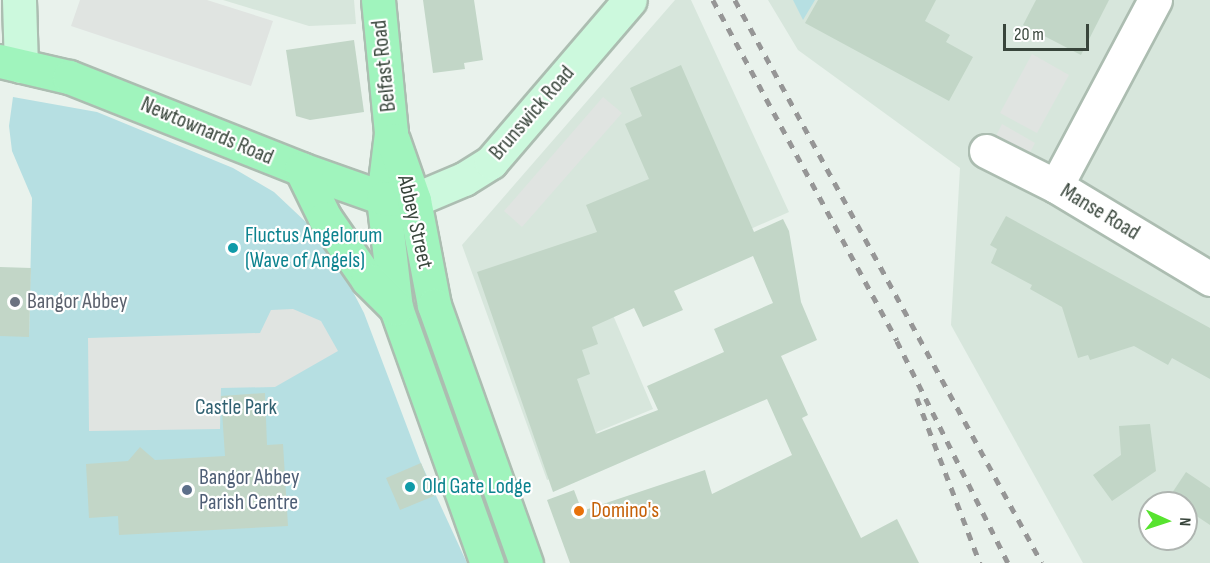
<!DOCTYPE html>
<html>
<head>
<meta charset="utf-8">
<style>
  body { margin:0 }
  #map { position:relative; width:1210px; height:563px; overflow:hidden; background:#e9f2ec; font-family:"Sofia Sans Condensed",sans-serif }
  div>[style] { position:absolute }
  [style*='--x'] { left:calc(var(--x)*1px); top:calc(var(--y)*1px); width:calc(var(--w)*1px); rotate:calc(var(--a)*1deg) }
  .residential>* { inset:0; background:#d7e6dc }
  .green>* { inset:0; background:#b6dfe2 }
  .parking>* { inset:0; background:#e0e4e1 }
  .building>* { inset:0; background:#c2d6c7 }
  .roads { filter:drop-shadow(2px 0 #acbdb1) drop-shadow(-2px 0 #acbdb1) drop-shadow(0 2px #acbdb1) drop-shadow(0 -2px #acbdb1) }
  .street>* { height:33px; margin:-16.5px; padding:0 16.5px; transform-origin:16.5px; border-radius:16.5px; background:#fff }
  .secondary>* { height:33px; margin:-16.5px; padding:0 16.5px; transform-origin:16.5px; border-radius:16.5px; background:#ccf9dd }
  .primary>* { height:33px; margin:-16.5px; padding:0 16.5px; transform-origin:16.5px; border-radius:16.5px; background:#a0f4bd }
  .rail>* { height:4.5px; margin-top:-2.25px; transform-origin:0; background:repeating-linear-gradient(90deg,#969696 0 8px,transparent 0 16px) }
  .dots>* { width:16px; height:16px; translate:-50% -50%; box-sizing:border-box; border:3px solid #fff; border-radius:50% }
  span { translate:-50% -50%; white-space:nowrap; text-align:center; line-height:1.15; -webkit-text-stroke:4.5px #fff; paint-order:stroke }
  .street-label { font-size:22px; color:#38453b }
  .culture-label { font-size:22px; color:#0d838f }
  .left { translate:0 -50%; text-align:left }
  .worship-label { font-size:22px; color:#5b616d }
  .park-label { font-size:22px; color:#316171 }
  .service-label { font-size:22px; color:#4e5e75 }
  .food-label { font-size:22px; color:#c56008 }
  .north { position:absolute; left:1138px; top:491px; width:60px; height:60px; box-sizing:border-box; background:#fff; border:2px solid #afb5b1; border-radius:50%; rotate:93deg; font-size:16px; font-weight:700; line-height:24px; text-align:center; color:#38453b }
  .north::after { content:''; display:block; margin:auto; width:21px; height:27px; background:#57e32f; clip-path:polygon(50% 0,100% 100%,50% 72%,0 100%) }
  .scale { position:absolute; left:1003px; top:24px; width:86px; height:27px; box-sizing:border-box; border:3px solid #38453b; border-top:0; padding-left:8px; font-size:18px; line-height:21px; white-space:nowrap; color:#38453b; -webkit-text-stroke:4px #fff; paint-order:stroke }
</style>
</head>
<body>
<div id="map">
  <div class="residential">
    <div style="clip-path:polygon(223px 0,354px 0,356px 24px,309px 26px)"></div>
    <div style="clip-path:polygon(675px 0,691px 0,789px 212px,604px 294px,653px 409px,597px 432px,605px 459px,547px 480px,462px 245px)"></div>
    <div style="clip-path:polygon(evenodd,768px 0,1210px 0,1210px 563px,1083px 563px,951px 325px,960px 168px,798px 50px,768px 0,1150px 503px,1186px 503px,1186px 539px,1150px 539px,1150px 503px)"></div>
  </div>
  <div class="green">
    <div style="clip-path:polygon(793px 0,815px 0,803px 20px)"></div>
    <div style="clip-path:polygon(13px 97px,97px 112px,233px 168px,274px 192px,308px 224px,339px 265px,364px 313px,420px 461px,467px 563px,0 563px,0 336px,29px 336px,32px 198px,12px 151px,9px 126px)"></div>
  </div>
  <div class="parking">
    <div style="clip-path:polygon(80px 0,207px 0,273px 21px,251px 86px,71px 26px)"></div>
    <div style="clip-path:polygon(1032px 54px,1069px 75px,1037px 133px,1000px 113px)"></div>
    <div style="clip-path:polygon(603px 97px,622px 113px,522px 227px,504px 211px)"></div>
    <div style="clip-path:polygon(1002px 124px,1035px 143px,1027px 158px,994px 140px)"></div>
    <div style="clip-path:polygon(293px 309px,321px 321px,338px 351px,275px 387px,221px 388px,220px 429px,89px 431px,88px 338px,260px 333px,271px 310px)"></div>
  </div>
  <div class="building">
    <div style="clip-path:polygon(423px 0,474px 0,483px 60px,464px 63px,465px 69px,433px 73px)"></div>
    <div style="clip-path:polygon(818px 0,936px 0,925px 21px,950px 35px,946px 42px,973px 57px,949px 101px,805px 23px)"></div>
    <div style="clip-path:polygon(1036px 0,1109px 0,1081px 55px,1023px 25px)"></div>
    <div style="clip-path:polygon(354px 40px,364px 112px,310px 120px,296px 116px,286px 50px)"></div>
    <div style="clip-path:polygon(evenodd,681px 65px,754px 232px,783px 219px,789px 231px,801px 302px,817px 340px,781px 356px,808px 415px,802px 418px,861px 538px,897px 519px,919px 563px,570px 563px,547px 500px,574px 490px,582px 511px,705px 470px,712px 494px,792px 455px,767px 399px,553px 492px,477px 272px,597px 232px,586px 205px,649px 179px,625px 124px,642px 116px,630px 88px,681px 65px,753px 256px,773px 303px,714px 329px,724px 352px,647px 386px,658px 410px,596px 434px,577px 379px,590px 374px,582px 350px,598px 344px,592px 327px,634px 308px,643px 327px,683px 310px,674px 291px,753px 256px)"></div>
    <div style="clip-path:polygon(1006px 216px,1210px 328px,1210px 379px,1172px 358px,1168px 365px,1134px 346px,1090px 360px,1088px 355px,1078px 358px,1062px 307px,1030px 289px,1032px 285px,991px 263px,997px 249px,990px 245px)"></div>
    <div style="clip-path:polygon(0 267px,31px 268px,29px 337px,0 336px)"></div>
    <div style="clip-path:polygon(265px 393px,267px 445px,283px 444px,288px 526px,119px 535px,118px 516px,89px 518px,86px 464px,128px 461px,140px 447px,155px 460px,225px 456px,221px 396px)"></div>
    <div style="clip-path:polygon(1150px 424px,1156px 471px,1112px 501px,1093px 475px,1121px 455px,1119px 426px)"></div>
    <div style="clip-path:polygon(421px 463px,434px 496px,400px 510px,386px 478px)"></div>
    <div style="clip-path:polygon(1186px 472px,1210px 488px,1210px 525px,1186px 509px,1186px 503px,1178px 503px,1181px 499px,1172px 493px)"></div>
  </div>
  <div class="roads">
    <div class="street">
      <div style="--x:986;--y:151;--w:78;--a:26.6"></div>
      <div style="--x:1056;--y:186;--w:180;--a:31.1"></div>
      <div style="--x:1056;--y:186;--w:211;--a:-62"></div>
    </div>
    <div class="secondary">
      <div style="--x:19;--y:0;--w:66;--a:88.3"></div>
      <div style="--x:414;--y:200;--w:54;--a:-22.8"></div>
      <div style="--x:464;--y:179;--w:32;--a:-32"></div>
      <div style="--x:491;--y:162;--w:213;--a:-49.4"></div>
    </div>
    <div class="primary">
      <div style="--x:378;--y:0;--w:134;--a:84.4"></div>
      <div style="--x:391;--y:133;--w:65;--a:97"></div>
      <div style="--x:383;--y:198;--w:111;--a:83.3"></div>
      <div style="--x:396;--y:308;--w:271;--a:70.4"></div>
      <div style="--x:0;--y:61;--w:71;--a:13.1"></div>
      <div style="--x:69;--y:77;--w:250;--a:21.6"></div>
      <div style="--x:301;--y:169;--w:87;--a:19.5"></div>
      <div style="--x:383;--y:198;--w:20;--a:3"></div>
      <div style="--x:393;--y:140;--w:64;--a:70.7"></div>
      <div style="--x:414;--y:200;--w:107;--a:79.2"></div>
      <div style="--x:434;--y:305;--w:274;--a:70.4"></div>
      <div style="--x:301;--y:169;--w:55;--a:63.9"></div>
      <div style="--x:325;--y:218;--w:75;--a:55.3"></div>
      <div style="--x:368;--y:280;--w:40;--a:45"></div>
    </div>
  </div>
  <div class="rail">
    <div style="--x:713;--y:0;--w:387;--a:61.6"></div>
    <div style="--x:897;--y:341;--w:248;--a:63.4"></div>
    <div style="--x:735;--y:0;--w:641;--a:61.4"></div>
    <div style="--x:917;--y:398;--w:177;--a:69.1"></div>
  </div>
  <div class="dots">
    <div style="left:233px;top:248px;background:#0f9aa8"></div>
    <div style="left:15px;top:302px;background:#6b7280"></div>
    <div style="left:410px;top:487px;background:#0f9aa8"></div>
    <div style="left:187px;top:490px;background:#5c6f8a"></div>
    <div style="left:579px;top:511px;background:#e8710a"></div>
  </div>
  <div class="street-label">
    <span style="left:384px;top:66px;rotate:-96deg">Belfast Road</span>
    <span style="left:532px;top:113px;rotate:-49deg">Brunswick Road</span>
    <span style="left:207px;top:131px;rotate:23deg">Newtownards Road</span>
    <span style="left:1100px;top:212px;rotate:31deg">Manse Road</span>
    <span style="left:415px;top:222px;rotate:77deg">Abbey Street</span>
  </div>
  <div class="culture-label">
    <span class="left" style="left:245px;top:248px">Fluctus Angelorum<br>(Wave of Angels)</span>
    <span class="left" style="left:422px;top:487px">Old Gate Lodge</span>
  </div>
  <div class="worship-label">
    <span class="left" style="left:27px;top:302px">Bangor Abbey</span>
  </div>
  <div class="park-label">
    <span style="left:236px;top:408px">Castle Park</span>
  </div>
  <div class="service-label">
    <span class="left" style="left:199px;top:490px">Bangor Abbey<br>Parish Centre</span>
  </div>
  <div class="food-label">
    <span class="left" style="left:591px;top:511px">Domino's</span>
  </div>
  <div class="north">N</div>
  <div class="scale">20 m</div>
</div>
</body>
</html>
